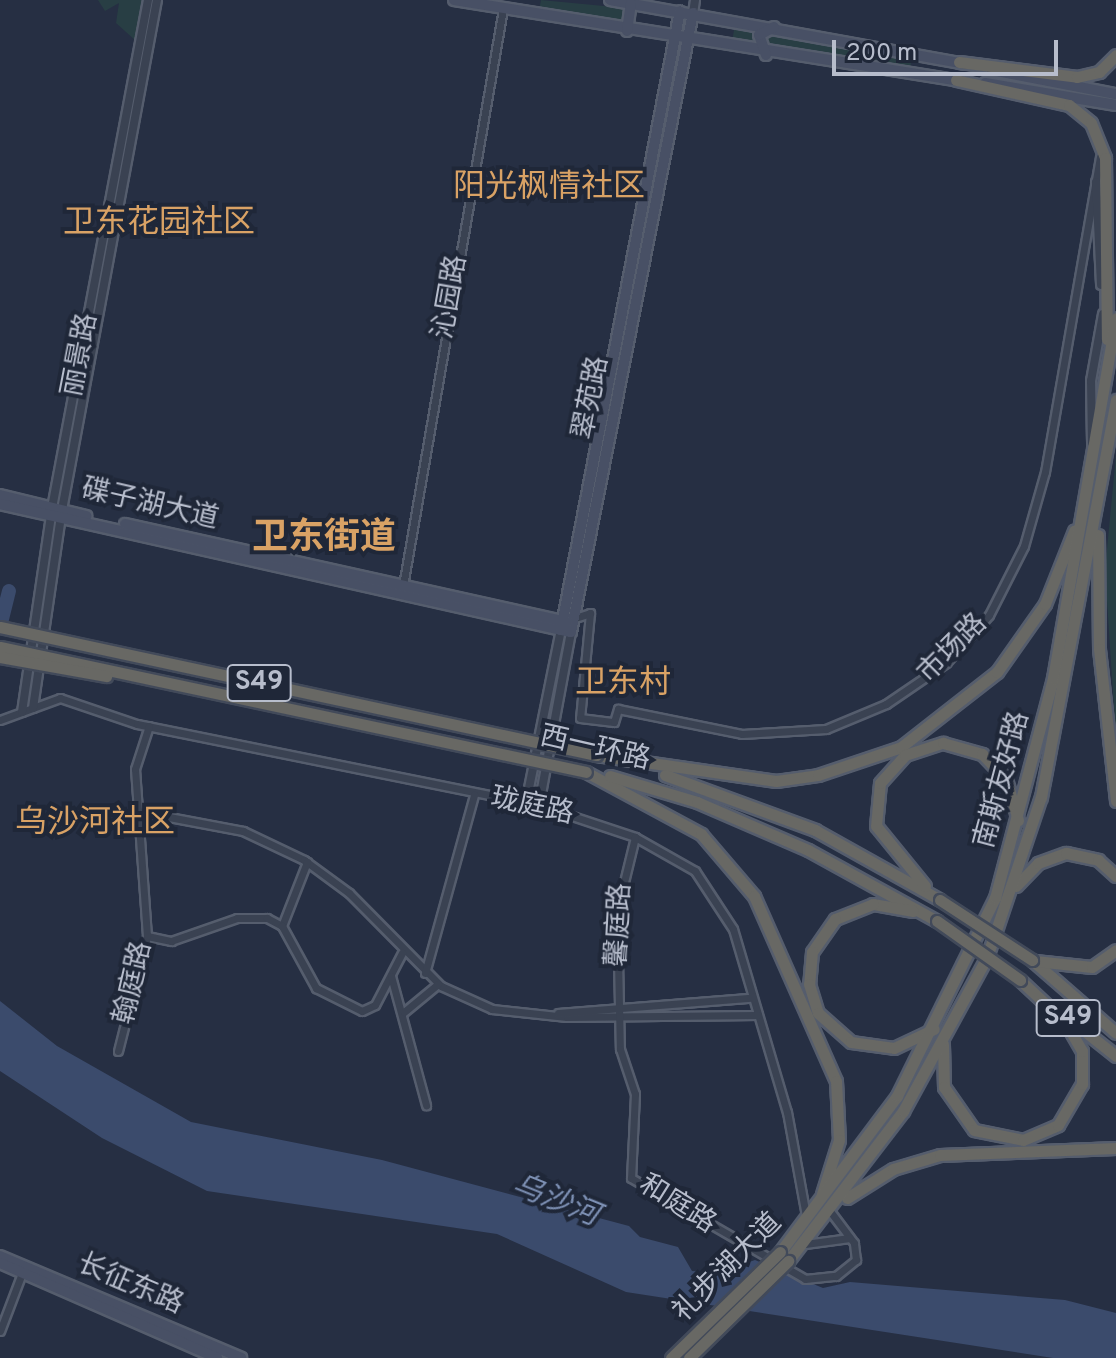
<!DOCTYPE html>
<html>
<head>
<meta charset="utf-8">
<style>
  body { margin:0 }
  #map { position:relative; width:1116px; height:1358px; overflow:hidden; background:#262f43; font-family:Overpass,"Noto Sans SC",sans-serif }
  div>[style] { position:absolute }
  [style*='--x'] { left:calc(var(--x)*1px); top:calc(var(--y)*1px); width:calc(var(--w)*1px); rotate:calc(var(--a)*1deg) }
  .green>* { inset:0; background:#283e44 }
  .water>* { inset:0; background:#3b4b6c }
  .river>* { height:14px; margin:-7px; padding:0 7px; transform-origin:7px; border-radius:7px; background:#3b4b6c }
  .roads { filter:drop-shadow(2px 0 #555d6d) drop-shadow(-2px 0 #555d6d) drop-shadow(0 2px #555d6d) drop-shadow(0 -2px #555d6d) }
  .minor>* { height:7px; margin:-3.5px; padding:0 3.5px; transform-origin:3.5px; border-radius:3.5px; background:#3a4252 }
  .tertiary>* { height:8px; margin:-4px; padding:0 4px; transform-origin:4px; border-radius:4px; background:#3a4252 }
  .secondary>* { height:10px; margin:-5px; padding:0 5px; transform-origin:5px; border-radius:5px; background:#485065 }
  .trunk>* { height:11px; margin:-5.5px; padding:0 5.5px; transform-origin:5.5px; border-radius:5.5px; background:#686864 }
  .bridges { filter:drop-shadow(2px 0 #424a5a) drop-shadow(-2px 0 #424a5a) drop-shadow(0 2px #424a5a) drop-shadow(0 -2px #424a5a) }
  .trunk-bridge>* { height:11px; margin:-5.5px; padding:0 5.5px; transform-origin:5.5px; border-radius:5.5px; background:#686864 }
  span { translate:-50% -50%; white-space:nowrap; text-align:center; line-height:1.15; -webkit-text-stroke:8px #1f2738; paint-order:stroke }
  .shield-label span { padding:2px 6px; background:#1f2738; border:2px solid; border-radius:6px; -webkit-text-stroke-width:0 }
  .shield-label { font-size:26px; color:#b7bdcc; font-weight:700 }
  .street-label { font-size:28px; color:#b7bdcc }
  .water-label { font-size:30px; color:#7d90b4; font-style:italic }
  .quarter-label { font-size:32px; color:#d9a265 }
  .district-label { font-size:36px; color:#d9a265; font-weight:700 }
  .scale { position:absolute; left:832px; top:40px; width:226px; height:36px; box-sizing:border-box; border:4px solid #b7bdcc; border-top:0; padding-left:10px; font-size:24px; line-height:28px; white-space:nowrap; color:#b7bdcc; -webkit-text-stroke:6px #1f2738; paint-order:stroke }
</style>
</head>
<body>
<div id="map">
  <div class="green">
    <div style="clip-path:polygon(98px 0,143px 0,136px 41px,116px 23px,119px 3px,105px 11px)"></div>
    <div style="clip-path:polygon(541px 0,625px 8px,623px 24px,539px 11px)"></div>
    <div style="clip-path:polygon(735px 24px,913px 54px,909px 72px,732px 42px)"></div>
    <div style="clip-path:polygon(1116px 455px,1116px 739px,1105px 570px)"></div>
  </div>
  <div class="water">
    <div style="clip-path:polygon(0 1001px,57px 1046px,191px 1122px,382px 1160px,629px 1226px,640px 1237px,678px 1247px,692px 1271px,717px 1273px,755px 1260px,823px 1288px,850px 1282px,1065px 1300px,1116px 1313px,1116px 1358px,1053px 1358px,626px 1292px,497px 1234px,207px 1191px,102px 1138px,0 1071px)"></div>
  </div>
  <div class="river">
    <div style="--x:0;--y:627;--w:37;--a:-76"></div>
  </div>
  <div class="roads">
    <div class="minor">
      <div style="--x:403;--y:586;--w:586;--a:-80.17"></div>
      <div style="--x:575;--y:618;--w:16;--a:-18"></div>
      <div style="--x:590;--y:613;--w:105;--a:95.4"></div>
      <div style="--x:580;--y:718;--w:34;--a:7"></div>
      <div style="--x:614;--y:722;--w:14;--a:-73"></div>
      <div style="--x:618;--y:709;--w:126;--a:11.4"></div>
      <div style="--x:742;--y:734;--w:84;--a:-3.4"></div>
      <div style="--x:826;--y:729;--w:65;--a:-22.6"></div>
      <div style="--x:886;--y:704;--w:73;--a:-34.3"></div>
      <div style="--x:946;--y:663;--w:64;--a:-48.1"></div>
      <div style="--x:989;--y:615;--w:77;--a:-63.1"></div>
      <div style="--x:1024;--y:546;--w:77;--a:-74.2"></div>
      <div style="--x:1045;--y:472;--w:320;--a:-80.1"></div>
      <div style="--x:0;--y:720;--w:64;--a:-20.1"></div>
      <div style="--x:60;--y:698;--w:81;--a:18.7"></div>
      <div style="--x:137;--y:724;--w:410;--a:11.4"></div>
      <div style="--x:539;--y:805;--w:101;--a:18.4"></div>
      <div style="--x:635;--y:837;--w:69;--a:29.5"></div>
      <div style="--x:695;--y:871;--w:69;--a:56.8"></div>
      <div style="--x:733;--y:929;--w:191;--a:73.6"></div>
      <div style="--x:787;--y:1112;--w:106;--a:79.6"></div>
      <div style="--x:137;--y:811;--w:108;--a:10.7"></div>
      <div style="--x:243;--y:831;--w:68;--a:25.4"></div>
      <div style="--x:304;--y:860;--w:56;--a:36.3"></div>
      <div style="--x:349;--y:893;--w:131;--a:45.3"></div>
      <div style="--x:441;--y:986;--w:56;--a:24.3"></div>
      <div style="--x:492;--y:1009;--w:75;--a:6.1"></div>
      <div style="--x:567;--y:1017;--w:191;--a:-0.6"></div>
      <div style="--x:635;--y:837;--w:76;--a:103.7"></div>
      <div style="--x:617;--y:911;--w:138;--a:88.8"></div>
      <div style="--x:620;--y:1049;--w:47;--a:71.6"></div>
      <div style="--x:635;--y:1094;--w:84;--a:92.7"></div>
      <div style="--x:631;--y:1178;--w:201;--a:30.1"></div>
      <div style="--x:805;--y:1279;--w:31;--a:-6"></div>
      <div style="--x:836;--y:1276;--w:26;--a:-39"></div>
      <div style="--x:856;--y:1260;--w:17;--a:-97"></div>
      <div style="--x:854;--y:1243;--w:39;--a:-127"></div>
      <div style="--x:282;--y:926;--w:69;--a:-68.7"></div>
      <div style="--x:147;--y:936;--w:25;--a:12"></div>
      <div style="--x:171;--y:941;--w:70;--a:-19.2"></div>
      <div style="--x:237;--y:918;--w:30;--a:0"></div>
      <div style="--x:267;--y:918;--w:17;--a:28"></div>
      <div style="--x:282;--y:926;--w:71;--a:61.3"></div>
      <div style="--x:316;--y:988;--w:51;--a:26.6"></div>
      <div style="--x:362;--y:1011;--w:14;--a:-25"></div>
      <div style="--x:375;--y:1005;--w:59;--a:-62.6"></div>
      <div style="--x:425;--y:973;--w:185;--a:-74.6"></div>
      <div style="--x:391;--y:976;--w:134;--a:74.8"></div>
      <div style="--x:404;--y:1012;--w:44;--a:-39.5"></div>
      <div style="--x:558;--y:1013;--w:193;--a:-4.5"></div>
      <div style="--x:118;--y:1051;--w:119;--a:-75.8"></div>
      <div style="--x:147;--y:936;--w:167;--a:-94.1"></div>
      <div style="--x:135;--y:769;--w:45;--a:-72"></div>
      <div style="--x:805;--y:1244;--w:45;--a:-7.6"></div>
      <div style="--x:0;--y:1331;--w:62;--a:-69.2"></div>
    </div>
    <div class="tertiary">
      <div style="--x:693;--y:13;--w:13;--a:-81"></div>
      <div style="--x:1096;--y:182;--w:103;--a:87.2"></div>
      <div style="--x:1092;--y:443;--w:62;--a:-90.9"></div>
      <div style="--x:1091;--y:381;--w:68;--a:-79.8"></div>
      <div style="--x:33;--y:708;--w:200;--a:-81.7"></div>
      <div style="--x:62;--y:510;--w:519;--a:-79.45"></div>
      <div style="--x:22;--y:712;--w:206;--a:-81.6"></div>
      <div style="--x:52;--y:508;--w:517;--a:-79.3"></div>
      <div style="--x:526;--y:803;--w:177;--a:-78.6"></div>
      <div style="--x:539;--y:805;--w:176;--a:-79.5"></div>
    </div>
    <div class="secondary">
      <div style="--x:454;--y:0;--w:513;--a:9.08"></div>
      <div style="--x:610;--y:0;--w:361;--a:10.2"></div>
      <div style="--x:627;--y:31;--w:28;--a:-82"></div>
      <div style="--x:766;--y:55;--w:21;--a:-109"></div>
      <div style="--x:759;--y:35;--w:17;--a:-28"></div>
      <div style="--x:992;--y:70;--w:126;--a:11"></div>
      <div style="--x:985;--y:83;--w:133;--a:9.5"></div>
      <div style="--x:0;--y:495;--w:89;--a:13.7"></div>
      <div style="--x:0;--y:504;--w:585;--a:12.64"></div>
      <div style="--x:571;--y:632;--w:631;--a:-78.85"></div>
      <div style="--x:125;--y:524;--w:452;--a:12.5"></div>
      <div style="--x:561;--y:630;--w:630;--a:-79.12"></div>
      <div style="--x:0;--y:1256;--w:262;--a:22.9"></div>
      <div style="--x:0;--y:1263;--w:237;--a:23.6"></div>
    </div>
    <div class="trunk">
      <div style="--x:959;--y:62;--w:119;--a:7.2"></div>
      <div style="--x:1077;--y:77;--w:23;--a:-13"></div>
      <div style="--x:1099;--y:72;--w:24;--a:-45"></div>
      <div style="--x:956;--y:80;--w:116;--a:12.5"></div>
      <div style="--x:1069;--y:105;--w:28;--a:39"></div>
      <div style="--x:1091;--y:123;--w:38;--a:68"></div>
      <div style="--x:1105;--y:158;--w:181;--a:89.4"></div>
      <div style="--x:1098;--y:535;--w:114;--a:89.5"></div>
      <div style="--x:1099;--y:649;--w:153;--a:83.6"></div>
      <div style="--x:596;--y:755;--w:182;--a:8.2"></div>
      <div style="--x:776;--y:781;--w:42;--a:-8.1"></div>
      <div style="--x:818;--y:775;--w:88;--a:-18.6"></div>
      <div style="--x:901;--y:747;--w:122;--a:-38"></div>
      <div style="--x:997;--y:672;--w:83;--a:-54.8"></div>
      <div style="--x:1045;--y:604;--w:79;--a:-68.3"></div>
      <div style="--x:586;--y:772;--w:131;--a:28.3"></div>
      <div style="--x:701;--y:834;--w:82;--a:49.5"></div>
      <div style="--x:754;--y:896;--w:202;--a:66.1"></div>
      <div style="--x:836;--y:1081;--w:59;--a:87.1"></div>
      <div style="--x:839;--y:1140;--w:57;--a:107.5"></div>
      <div style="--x:665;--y:775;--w:160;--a:20.1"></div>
      <div style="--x:815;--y:830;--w:143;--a:29.2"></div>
      <div style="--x:610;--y:776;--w:91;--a:16.6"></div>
      <div style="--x:697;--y:802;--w:121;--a:23.4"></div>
      <div style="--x:808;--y:850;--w:147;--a:28.8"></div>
      <div style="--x:925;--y:886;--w:77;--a:-129.2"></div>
      <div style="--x:876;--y:826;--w:43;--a:-84.7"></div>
      <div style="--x:880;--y:783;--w:38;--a:-48"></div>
      <div style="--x:905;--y:755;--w:40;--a:-18"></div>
      <div style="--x:943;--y:743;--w:41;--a:15.8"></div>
      <div style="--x:982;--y:754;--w:35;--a:46"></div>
      <div style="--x:1006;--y:779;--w:43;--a:73.7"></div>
      <div style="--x:1016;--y:886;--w:32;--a:-46"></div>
      <div style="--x:1038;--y:863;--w:30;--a:-20"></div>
      <div style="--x:1066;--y:853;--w:33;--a:12"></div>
      <div style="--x:1098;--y:860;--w:24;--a:42"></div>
      <div style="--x:913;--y:911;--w:41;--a:-170.1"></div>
      <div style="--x:873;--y:904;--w:41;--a:158.5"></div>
      <div style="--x:835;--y:919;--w:40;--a:124.9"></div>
      <div style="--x:812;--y:952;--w:32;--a:95"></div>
      <div style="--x:809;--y:984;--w:30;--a:73"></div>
      <div style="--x:818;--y:1013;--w:44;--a:41.3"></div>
      <div style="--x:851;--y:1042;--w:43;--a:7.9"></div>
      <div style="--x:894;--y:1048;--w:44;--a:-25.4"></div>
      <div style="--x:1032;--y:960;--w:111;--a:41"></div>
      <div style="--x:1035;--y:961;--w:57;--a:6"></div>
      <div style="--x:1092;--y:967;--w:29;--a:-35"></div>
      <div style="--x:1068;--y:1018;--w:61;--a:38.4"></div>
      <div style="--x:943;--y:1044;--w:43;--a:88.7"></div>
      <div style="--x:944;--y:1087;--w:52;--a:55.1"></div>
      <div style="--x:974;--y:1130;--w:50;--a:11.5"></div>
      <div style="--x:1023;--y:1140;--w:38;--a:-23"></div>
      <div style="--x:1058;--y:1125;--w:48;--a:-59.7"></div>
      <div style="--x:1082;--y:1084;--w:33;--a:-90"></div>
      <div style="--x:1082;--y:1051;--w:32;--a:-120"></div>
      <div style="--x:1066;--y:1023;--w:63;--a:-136.9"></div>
      <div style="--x:847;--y:1198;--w:54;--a:-32.2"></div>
      <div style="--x:893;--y:1169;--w:49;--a:-16.6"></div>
      <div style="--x:940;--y:1155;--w:176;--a:-2.3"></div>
      <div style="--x:780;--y:1252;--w:195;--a:-53.1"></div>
      <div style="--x:897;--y:1096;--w:221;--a:-63.7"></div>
      <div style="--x:995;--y:898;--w:228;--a:-75.2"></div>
      <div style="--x:1053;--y:678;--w:365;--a:-80.1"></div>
      <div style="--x:788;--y:1261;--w:189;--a:-52.5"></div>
      <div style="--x:903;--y:1111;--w:175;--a:-61.4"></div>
      <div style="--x:987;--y:957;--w:169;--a:-71.4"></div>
      <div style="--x:1041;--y:797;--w:404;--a:-79.3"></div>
    </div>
  </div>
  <div class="bridges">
    <div class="trunk-bridge">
      <div style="--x:0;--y:627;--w:610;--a:12.12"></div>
      <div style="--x:0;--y:647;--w:599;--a:12.04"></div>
      <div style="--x:0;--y:657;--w:108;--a:10.2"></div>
      <div style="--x:940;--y:900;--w:110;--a:33.1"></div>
      <div style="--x:937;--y:921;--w:102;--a:35.4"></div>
      <div style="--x:671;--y:1358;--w:152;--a:-44.2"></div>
      <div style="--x:689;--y:1358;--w:139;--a:-44.4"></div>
    </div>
  </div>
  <div class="shield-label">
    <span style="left:259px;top:683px">S49</span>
    <span style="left:1068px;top:1018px">S49</span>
  </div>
  <div class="street-label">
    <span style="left:451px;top:297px;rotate:-80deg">沁园路</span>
    <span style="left:81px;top:355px;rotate:-79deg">丽景路</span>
    <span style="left:592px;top:398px;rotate:-79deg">翠苑路</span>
    <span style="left:150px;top:505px;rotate:13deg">碟子湖大道</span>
    <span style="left:953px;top:649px;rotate:-45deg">市场路</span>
    <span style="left:595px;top:749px;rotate:13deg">西一环路</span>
    <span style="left:1003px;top:780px;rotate:-75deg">南斯友好路</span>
    <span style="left:532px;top:807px;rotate:12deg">珑庭路</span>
    <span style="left:620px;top:925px;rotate:-87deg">馨庭路</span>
    <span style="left:134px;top:983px;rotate:-77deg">翰庭路</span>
    <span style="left:677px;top:1205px;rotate:32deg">和庭路</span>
    <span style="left:728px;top:1268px;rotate:-45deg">礼步湖大道</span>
    <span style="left:130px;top:1285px;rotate:23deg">长征东路</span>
  </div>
  <div class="water-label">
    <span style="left:555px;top:1202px;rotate:22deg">乌沙河</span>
  </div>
  <div class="quarter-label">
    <span style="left:549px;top:188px">阳光枫情社区</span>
    <span style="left:159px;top:224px">卫东花园社区</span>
    <span style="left:623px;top:684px">卫东村</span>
    <span style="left:95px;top:824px">乌沙河社区</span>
  </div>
  <div class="district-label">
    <span style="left:324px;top:540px">卫东街道</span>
  </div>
  <div class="scale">200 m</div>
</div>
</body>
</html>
